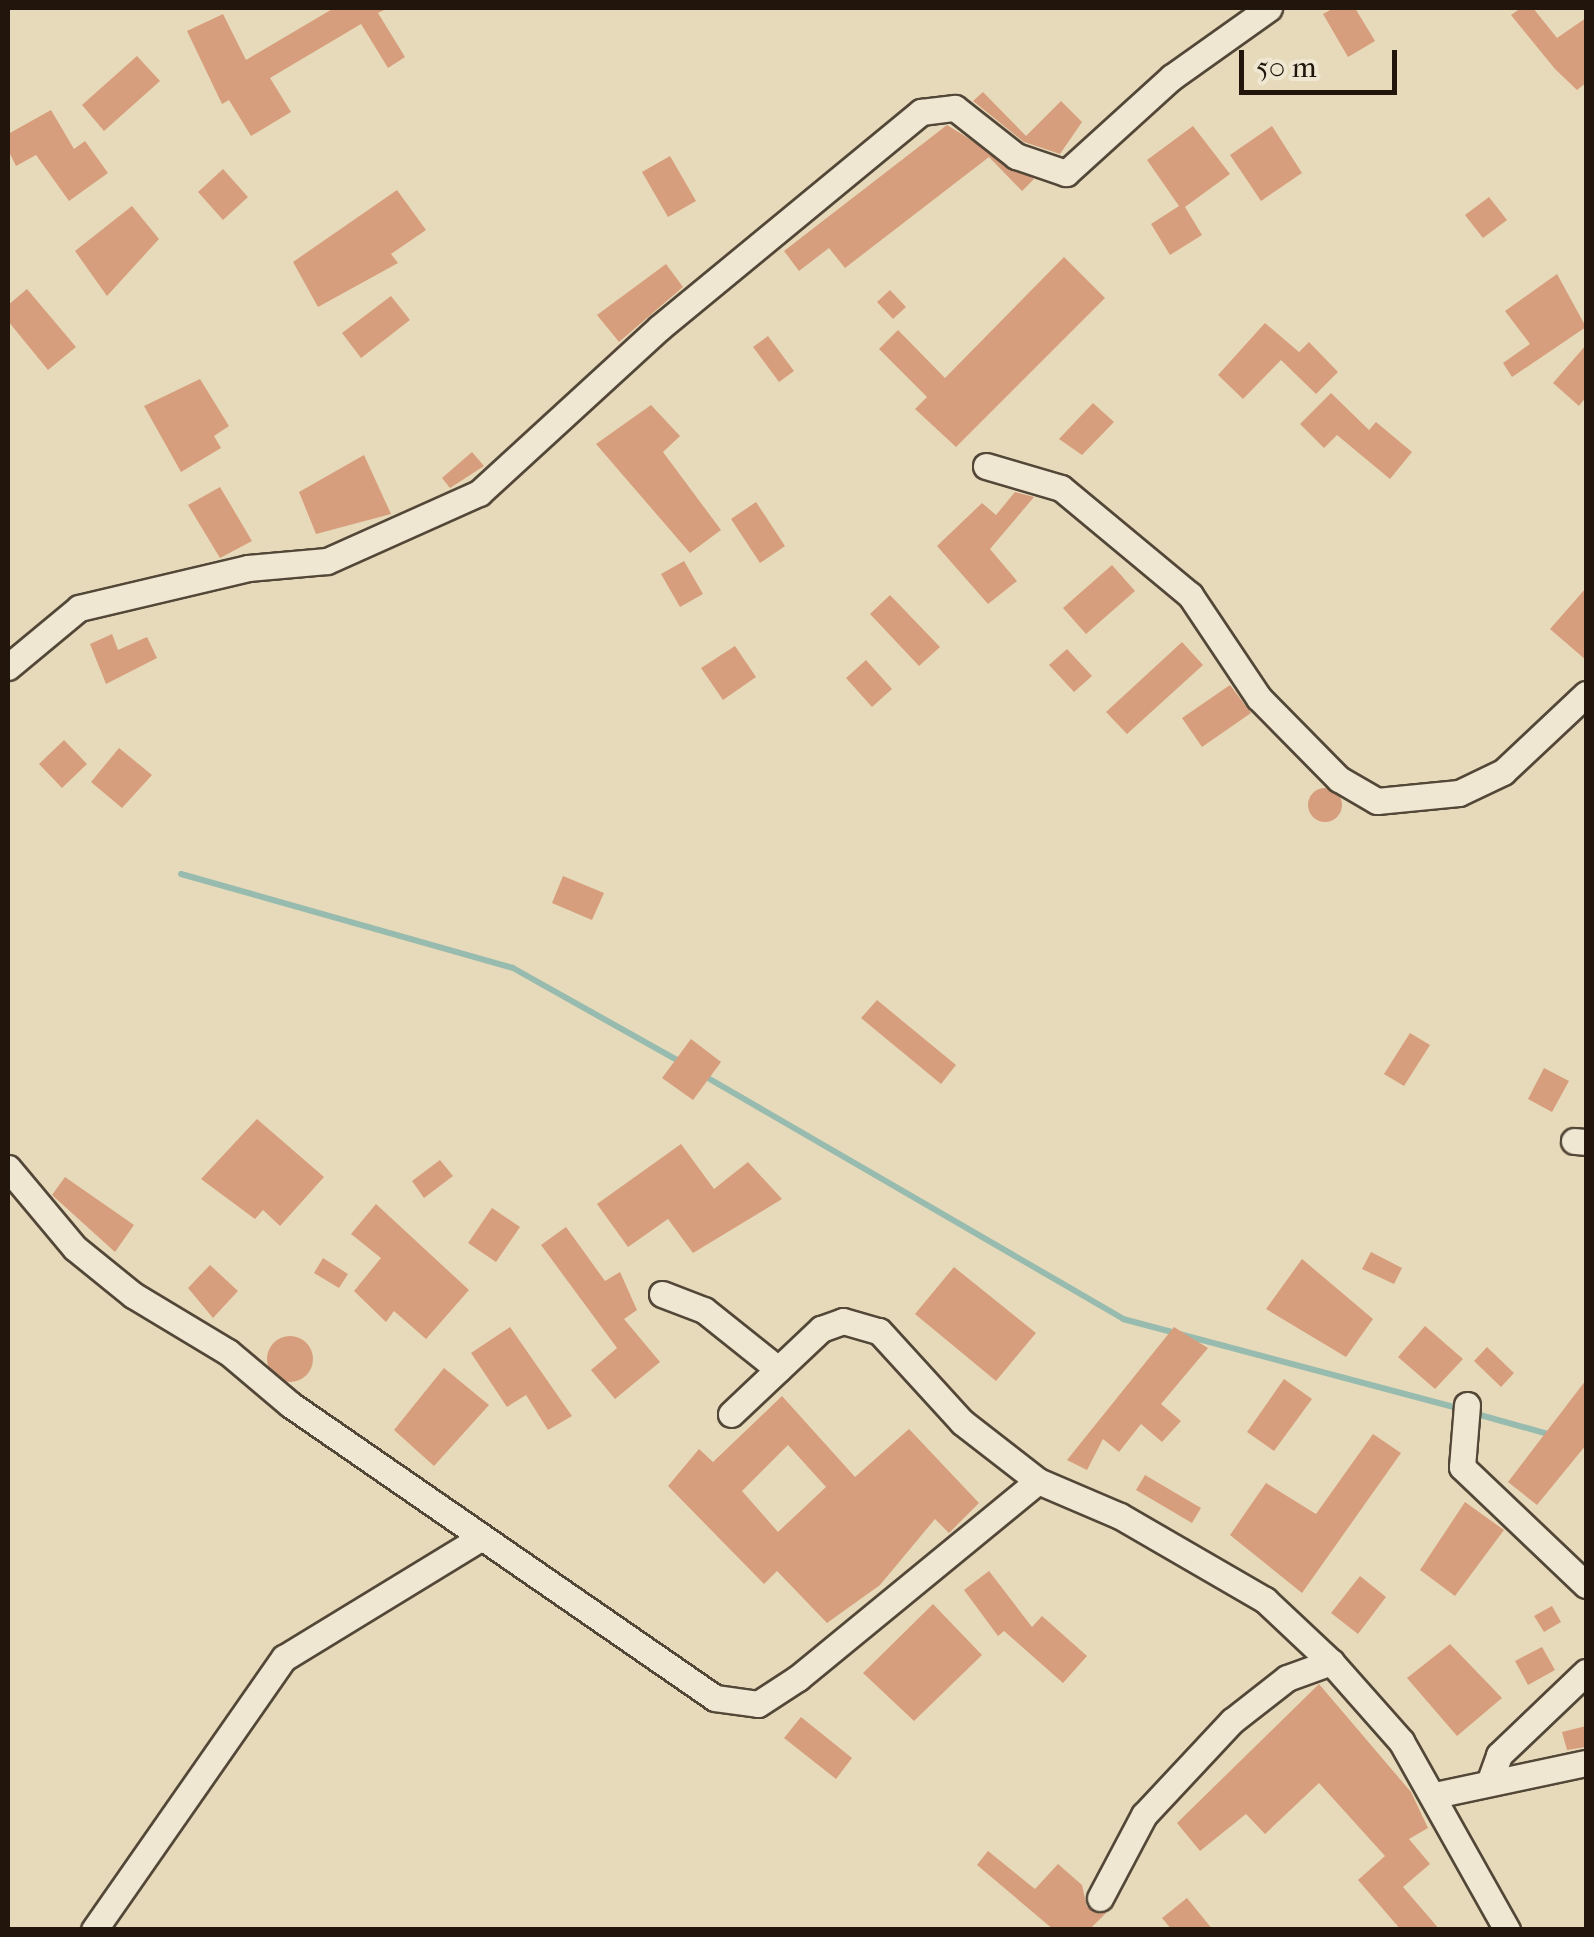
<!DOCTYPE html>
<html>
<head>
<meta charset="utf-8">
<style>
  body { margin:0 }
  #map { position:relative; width:1594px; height:1937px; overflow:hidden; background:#e7daba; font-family:"IM FELL French Canon",serif }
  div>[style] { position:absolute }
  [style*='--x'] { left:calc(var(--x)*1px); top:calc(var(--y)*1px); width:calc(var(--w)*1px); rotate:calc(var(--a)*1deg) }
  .stream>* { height:6px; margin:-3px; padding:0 3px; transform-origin:3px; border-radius:3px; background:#97bbae }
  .building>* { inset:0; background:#d79e7d }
  .round { border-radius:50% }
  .roads { filter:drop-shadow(2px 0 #534738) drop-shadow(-2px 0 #534738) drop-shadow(0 2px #534738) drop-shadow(0 -2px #534738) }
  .minor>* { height:25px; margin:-12.5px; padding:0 12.5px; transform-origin:12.5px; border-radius:12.5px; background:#efe7d2 }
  span { translate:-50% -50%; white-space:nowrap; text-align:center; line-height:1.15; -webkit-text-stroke:10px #efe7d2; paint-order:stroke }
  .frame { position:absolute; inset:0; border:10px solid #22160c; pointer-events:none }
  .scale { position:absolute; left:1239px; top:50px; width:158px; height:45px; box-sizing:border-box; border:5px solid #22160c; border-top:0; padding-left:12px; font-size:30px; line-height:35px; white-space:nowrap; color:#22160c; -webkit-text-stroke:8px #efe7d2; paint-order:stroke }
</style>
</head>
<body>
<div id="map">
  <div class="stream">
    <div style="--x:181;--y:874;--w:345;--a:15.8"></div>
    <div style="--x:513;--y:968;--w:194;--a:29.3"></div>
    <div style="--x:701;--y:1074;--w:488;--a:30.1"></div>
    <div style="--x:1123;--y:1319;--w:350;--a:14.9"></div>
    <div style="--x:1473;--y:1413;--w:82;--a:15.6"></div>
  </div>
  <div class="building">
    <div style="clip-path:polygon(334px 8px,388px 8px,378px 13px,405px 57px,388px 68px,361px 24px,270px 78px,291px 112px,251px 136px,229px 100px,222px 104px,187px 31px,223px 14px,246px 60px)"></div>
    <div style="clip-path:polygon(1334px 8px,1355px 8px,1375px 41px,1348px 57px,1323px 14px)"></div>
    <div style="clip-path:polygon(1521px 8px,1533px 8px,1557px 38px,1586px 18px,1586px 83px,1577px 90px,1555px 69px,1511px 15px)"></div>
    <div style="clip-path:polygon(137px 56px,160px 81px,104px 131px,82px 105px)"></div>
    <div style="clip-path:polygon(983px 92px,1026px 136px,1061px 101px,1082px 122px,1060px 154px,1024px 142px,973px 101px)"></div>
    <div style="clip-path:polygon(51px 110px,74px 149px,85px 141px,108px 173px,69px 201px,36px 155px,16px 166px,8px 150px,8px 134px)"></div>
    <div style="clip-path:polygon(947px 125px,1034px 179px,1022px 191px,989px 157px,845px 268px,829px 248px,799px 271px,784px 251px)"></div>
    <div style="clip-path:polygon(1193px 126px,1230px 174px,1185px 207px,1202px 235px,1170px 255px,1151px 224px,1179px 206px,1147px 160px)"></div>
    <div style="clip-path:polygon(1272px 126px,1302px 173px,1261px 201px,1230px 155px)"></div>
    <div style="clip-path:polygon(670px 156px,696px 201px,668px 217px,642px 172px)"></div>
    <div style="clip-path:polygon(223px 169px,248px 197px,223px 220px,198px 192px)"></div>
    <div style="clip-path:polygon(397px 190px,426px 230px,391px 254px,398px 263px,318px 307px,293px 262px)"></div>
    <div style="clip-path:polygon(1489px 197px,1507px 220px,1483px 238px,1465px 215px)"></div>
    <div style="clip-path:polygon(132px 206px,159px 239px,107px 296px,75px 251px)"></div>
    <div style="clip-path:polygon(1064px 257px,1105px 298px,956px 447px,915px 409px,927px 397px,879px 349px,898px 330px,945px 378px)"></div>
    <div style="clip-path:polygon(666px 264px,683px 287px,619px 342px,597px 315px)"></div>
    <div style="clip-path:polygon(1557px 274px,1586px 327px,1512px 377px,1503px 363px,1530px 344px,1505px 311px)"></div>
    <div style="clip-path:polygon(27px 289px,76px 347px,48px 370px,8px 321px,8px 305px)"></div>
    <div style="clip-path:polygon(890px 290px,906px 307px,893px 319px,877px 302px)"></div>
    <div style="clip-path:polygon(391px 296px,410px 320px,361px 358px,342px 333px)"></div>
    <div style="clip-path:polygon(1265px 323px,1299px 352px,1309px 342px,1338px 372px,1316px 394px,1281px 360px,1243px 399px,1218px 375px)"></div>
    <div style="clip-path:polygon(768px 336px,794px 371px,779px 382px,753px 347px)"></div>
    <div style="clip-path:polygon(1586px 345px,1586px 397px,1579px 406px,1553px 383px)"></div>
    <div style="clip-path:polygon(200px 379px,229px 426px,214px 436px,221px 448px,181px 472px,144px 406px)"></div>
    <div style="clip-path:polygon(1331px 393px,1369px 430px,1376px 422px,1412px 452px,1390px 479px,1337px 435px,1324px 448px,1300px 424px)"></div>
    <div style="clip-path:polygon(1093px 403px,1114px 422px,1082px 455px,1059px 439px)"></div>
    <div style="clip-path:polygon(651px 405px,680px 436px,663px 452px,721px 530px,690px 553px,596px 444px)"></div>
    <div style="clip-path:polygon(472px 452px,484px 466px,450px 488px,442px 478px)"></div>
    <div style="clip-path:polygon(364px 455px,391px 514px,316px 534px,299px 492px)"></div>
    <div style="clip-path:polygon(220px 487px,252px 541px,220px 558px,188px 505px)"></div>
    <div style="clip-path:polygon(1015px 492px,1034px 497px,990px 549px,1017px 581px,988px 604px,937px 546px,982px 503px,996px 515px)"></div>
    <div style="clip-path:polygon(756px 502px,785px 546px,760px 563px,731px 519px)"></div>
    <div style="clip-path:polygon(684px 561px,703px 594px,680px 607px,661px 574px)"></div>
    <div style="clip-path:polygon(1112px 565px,1135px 591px,1086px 634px,1063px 608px)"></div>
    <div style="clip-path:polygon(1586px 588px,1586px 660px,1550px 629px)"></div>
    <div style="clip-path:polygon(890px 595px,940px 647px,919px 666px,870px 614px)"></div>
    <div style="clip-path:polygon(112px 634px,118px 650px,147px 637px,157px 658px,106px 684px,90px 644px)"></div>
    <div style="clip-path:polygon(1182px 642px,1203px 665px,1127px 734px,1106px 712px)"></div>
    <div style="clip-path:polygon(735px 646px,756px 677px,723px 700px,701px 668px)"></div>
    <div style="clip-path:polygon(1067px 649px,1092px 676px,1074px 692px,1049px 665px)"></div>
    <div style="clip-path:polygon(866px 660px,892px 689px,872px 707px,846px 678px)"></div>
    <div style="clip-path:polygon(1230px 685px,1251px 713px,1202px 747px,1182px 718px)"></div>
    <div style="clip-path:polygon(64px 740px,87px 764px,62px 788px,39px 764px)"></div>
    <div style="clip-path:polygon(119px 748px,152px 775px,122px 808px,91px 782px)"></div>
    <div class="round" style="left:1308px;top:788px;width:34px;height:34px"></div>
    <div style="clip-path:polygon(563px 876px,604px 893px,592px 920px,552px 903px)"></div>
    <div style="clip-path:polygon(877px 1000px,956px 1065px,941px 1084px,861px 1018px)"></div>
    <div style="clip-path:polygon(1410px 1033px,1430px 1045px,1404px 1086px,1384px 1074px)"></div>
    <div style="clip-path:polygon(691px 1039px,721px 1062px,693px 1100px,662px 1078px)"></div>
    <div style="clip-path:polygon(1544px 1068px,1569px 1081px,1552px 1112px,1528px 1099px)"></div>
    <div style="clip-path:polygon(257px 1119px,324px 1177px,280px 1226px,263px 1210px,255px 1219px,201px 1179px)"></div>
    <div style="clip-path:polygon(681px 1144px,714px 1189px,748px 1162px,782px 1199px,693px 1253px,668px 1219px,628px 1247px,597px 1204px)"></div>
    <div style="clip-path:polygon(440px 1160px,453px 1176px,424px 1198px,412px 1181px)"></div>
    <div style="clip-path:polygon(65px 1177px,134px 1225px,115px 1252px,52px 1195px)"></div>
    <div style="clip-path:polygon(376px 1204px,469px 1290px,426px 1339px,394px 1311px,386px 1322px,354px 1291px,381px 1258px,351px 1234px)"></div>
    <div style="clip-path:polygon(492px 1208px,520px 1227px,496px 1262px,468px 1243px)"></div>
    <div style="clip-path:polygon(566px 1227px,605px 1281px,620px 1272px,637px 1310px,624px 1319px,660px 1362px,615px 1399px,591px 1370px,617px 1348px,541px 1245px)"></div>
    <div style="clip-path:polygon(1371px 1252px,1402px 1268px,1394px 1284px,1362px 1269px)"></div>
    <div style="clip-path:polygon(323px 1258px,348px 1274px,339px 1288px,314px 1273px)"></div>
    <div style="clip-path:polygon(1302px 1259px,1373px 1319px,1346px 1357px,1266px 1309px)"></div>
    <div style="clip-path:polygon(210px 1265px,238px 1291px,213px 1318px,188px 1288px)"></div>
    <div style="clip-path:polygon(954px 1267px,1036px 1333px,996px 1381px,915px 1314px)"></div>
    <div style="clip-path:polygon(1425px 1326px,1463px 1359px,1435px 1389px,1398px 1357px)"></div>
    <div style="clip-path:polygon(510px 1327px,572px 1416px,548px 1430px,526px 1395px,507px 1407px,471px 1353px)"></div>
    <div style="clip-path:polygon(1174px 1327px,1208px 1348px,1161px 1404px,1181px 1421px,1162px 1442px,1141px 1424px,1119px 1452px,1103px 1439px,1087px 1470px,1067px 1460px)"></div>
    <div class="round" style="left:267px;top:1336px;width:46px;height:46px"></div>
    <div style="clip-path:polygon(1487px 1347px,1514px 1373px,1501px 1387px,1474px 1361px)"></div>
    <div style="clip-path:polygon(444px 1368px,489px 1405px,434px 1466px,394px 1430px)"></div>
    <div style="clip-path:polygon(1284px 1379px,1312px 1399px,1274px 1451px,1247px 1432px)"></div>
    <div style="clip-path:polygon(1586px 1380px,1586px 1445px,1537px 1505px,1508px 1482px)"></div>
    <div style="clip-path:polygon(evenodd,782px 1396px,855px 1477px,909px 1429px,979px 1503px,949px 1533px,935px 1519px,880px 1585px,827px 1623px,777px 1571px,764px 1584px,668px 1486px,699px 1449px,713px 1462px,782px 1396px,788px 1445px,826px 1487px,778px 1532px,742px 1491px,788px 1445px)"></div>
    <div style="clip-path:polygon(1373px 1434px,1401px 1453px,1302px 1593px,1230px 1535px,1266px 1483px,1316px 1514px)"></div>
    <div style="clip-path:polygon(1145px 1475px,1201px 1508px,1192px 1523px,1136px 1490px)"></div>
    <div style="clip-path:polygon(1465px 1502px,1504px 1530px,1455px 1596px,1420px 1570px)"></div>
    <div style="clip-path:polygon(989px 1571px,1032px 1627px,1042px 1616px,1087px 1656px,1063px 1683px,1004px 1631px,998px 1636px,964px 1590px)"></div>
    <div style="clip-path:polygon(1360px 1576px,1386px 1597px,1358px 1634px,1331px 1613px)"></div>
    <div style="clip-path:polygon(933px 1604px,982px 1655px,914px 1721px,863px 1673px)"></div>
    <div style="clip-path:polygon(1552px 1606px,1561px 1622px,1544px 1632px,1534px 1616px)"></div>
    <div style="clip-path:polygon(1450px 1644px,1502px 1698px,1457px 1736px,1407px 1678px)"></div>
    <div style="clip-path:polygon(1542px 1647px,1555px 1670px,1528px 1685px,1515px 1661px)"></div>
    <div style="clip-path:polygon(1319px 1684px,1411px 1792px,1428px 1828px,1409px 1839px,1430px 1864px,1403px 1887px,1440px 1930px,1401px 1930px,1358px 1880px,1385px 1856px,1319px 1783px,1265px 1834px,1246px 1814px,1200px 1851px,1177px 1823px)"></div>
    <div style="clip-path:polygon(801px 1717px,852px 1758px,836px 1779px,784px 1738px)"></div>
    <div style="clip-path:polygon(1586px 1726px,1586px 1747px,1567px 1750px,1562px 1732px)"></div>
    <div style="clip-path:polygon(988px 1851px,1035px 1889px,1058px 1864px,1082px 1885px,1087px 1907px,1106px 1913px,1089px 1930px,1054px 1930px,977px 1865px)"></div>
    <div style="clip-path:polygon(1187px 1898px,1213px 1930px,1172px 1930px,1162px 1918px)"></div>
  </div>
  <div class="roads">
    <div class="minor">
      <div style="--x:986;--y:466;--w:78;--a:16.3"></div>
      <div style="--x:1061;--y:488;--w:168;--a:39.7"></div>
      <div style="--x:1190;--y:595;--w:124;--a:56.2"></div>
      <div style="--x:1259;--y:698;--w:114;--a:45.4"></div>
      <div style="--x:1339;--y:779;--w:44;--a:30.1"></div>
      <div style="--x:1377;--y:801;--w:82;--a:-5.6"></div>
      <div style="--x:1459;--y:793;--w:49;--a:-25.5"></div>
      <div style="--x:1503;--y:772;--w:114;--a:-43.2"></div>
      <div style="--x:8;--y:667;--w:92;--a:-39.7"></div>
      <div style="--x:79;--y:608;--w:174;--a:-13.3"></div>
      <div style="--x:248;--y:568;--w:79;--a:-5.1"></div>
      <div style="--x:327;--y:561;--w:167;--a:-24.1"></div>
      <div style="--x:479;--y:493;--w:244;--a:-42.5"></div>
      <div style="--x:659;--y:328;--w:340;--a:-39.5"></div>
      <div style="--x:921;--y:112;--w:34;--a:-7"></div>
      <div style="--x:955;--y:108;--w:78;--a:38.2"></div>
      <div style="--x:1016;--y:156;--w:53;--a:18.8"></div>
      <div style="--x:1066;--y:173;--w:143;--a:-42.2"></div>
      <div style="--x:1172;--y:77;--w:119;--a:-35.4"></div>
      <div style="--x:1574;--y:1141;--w:12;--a:5"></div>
      <div style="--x:8;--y:1168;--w:104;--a:50.1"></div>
      <div style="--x:75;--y:1248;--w:75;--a:39"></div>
      <div style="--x:133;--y:1295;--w:111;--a:31"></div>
      <div style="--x:228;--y:1352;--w:82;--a:40.1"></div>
      <div style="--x:291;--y:1405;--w:515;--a:34.65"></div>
      <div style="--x:715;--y:1698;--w:43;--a:7.9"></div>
      <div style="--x:758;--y:1704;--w:48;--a:-33"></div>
      <div style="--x:798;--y:1678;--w:310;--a:-39.4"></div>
      <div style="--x:662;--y:1294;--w:45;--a:20.9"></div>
      <div style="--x:704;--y:1310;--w:95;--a:38.6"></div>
      <div style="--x:1467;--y:1405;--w:62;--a:94.6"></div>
      <div style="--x:1462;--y:1467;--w:171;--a:43.6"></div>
      <div style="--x:731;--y:1414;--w:124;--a:-43.4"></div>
      <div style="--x:821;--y:1329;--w:23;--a:-20"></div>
      <div style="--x:843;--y:1321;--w:37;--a:16"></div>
      <div style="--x:879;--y:1331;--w:123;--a:47.6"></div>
      <div style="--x:962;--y:1422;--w:96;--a:37.8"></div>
      <div style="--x:1038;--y:1481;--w:89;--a:23.1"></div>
      <div style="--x:1120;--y:1516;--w:168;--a:30.1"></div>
      <div style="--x:1265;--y:1600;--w:91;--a:43.2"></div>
      <div style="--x:1331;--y:1662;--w:106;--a:48.5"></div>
      <div style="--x:1401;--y:1741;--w:217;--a:60.7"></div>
      <div style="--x:1489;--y:1783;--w:30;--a:-70"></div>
      <div style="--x:1499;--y:1755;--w:120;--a:-43.7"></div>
      <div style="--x:1435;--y:1795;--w:154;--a:-12"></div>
      <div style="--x:1100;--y:1898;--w:94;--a:-62.1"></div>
      <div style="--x:1144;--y:1815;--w:129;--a:-46.9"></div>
      <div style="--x:1232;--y:1721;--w:70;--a:-38"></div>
      <div style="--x:1287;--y:1678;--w:47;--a:-20"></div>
      <div style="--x:94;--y:1930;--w:332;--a:-55.1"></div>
      <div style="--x:284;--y:1658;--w:228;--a:-31.4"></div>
    </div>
  </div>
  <div class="frame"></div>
  <div class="scale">50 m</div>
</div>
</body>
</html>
